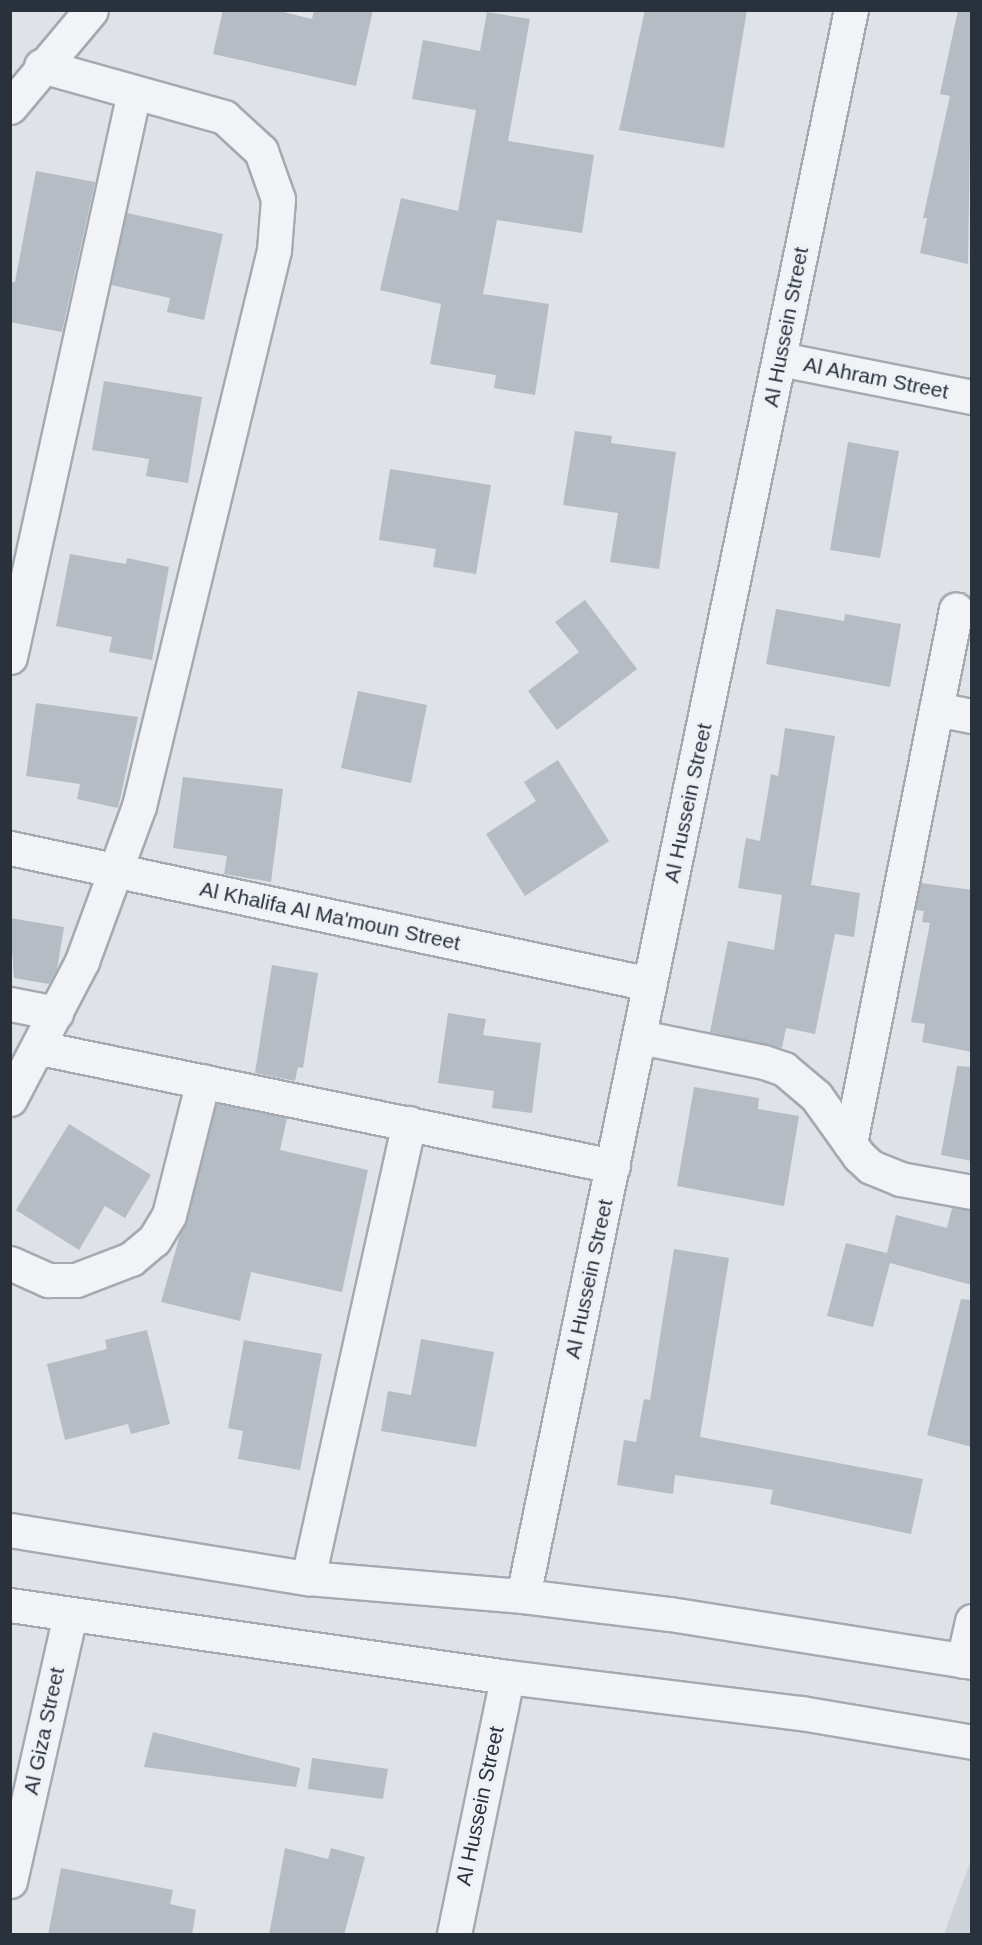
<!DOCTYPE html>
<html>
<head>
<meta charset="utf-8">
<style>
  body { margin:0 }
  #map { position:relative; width:982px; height:1945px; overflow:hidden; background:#dfe2e7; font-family:Helvetica,sans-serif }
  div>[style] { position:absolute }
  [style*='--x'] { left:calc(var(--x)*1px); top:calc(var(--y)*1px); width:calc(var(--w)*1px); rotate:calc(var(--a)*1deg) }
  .built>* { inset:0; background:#cdd2d9 }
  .building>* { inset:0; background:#b6bcc3 }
  .roads { filter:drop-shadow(2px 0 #a5a9b1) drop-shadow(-2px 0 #a5a9b1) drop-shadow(0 2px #a5a9b1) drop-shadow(0 -2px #a5a9b1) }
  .minor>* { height:33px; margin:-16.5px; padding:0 16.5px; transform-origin:16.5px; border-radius:16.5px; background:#f1f3f6 }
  span { translate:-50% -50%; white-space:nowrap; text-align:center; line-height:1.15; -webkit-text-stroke:6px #eef1f5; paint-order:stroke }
  .street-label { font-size:21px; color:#29313d }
  .frame { position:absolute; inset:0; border:12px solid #29313d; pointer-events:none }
</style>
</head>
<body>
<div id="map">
  <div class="built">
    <div style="clip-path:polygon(971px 1860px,971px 1934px,944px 1934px)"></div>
  </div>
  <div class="building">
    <div style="clip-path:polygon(223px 10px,275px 10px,312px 19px,314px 10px,373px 10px,356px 86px,213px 54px)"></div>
    <div style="clip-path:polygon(645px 10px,747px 10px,724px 148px,619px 130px)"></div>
    <div style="clip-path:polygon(958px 10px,972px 10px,968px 264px,920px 253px,927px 218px,923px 218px,950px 96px,940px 94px)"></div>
    <div style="clip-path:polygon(487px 12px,530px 19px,508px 141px,594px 155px,582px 233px,497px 220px,483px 294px,549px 304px,535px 395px,494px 388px,496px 375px,430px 364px,441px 304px,380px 290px,401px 198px,458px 211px,476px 110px,412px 99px,423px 40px,480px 51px)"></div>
    <div style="clip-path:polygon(36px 171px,95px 182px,62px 332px,10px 322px,10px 282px,15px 282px)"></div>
    <div style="clip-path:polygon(127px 213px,223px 234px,204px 320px,167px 312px,170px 298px,111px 285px)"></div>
    <div style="clip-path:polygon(104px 381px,202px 397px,188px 483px,146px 476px,149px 459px,92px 450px)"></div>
    <div style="clip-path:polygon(575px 431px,612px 436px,611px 443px,676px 452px,659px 569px,610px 562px,618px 513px,563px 505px)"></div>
    <div style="clip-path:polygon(848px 442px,899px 451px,880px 558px,830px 550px)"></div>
    <div style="clip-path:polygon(390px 469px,491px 485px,476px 574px,433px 567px,436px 549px,379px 540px)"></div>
    <div style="clip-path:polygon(70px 554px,126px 564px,127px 558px,169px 567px,152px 660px,109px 652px,112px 637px,56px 626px)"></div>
    <div style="clip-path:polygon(585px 600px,637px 669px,557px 730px,528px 691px,579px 652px,555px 622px)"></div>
    <div style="clip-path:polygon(776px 609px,844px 621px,845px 614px,901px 624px,890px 687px,766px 664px)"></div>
    <div style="clip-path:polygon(358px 691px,427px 705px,411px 783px,341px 768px)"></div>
    <div style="clip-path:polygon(36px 703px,138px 717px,118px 808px,77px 799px,80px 784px,26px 776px)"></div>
    <div style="clip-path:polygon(785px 728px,835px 736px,811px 885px,860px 893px,854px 937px,835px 934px,815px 1034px,786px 1028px,782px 1048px,710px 1032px,728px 941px,774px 950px,782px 895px,738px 888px,746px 838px,760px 841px,771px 774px,778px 776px)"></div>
    <div style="clip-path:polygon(558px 760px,609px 841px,525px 896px,486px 834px,536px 801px,524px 782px)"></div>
    <div style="clip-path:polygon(183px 777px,283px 789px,271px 882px,224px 874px,227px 856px,173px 848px)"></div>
    <div style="clip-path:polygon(921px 883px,972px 890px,972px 1052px,922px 1042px,925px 1024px,911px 1022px,930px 923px,922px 922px,924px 911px,915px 910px)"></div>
    <div style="clip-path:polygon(10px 918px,64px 927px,57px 969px,49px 984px,14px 978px)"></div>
    <div style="clip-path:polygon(272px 965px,318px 973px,303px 1068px,298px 1067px,295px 1081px,255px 1073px)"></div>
    <div style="clip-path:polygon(448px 1013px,486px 1019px,483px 1035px,541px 1043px,532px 1113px,492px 1108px,494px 1091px,438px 1083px)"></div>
    <div style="clip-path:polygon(957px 1066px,972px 1067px,972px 1161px,941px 1155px)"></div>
    <div style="clip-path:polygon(694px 1087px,759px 1098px,758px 1109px,799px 1116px,784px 1206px,677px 1186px)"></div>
    <div style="clip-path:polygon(217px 1104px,287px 1118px,280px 1150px,368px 1170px,342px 1292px,251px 1272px,240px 1321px,161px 1302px)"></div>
    <div style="clip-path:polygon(69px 1124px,151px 1175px,125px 1218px,105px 1206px,79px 1250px,16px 1210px)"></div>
    <div style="clip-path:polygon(952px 1208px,972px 1210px,972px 1285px,890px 1263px,873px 1327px,827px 1316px,846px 1243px,887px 1253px,896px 1215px,947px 1228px)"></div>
    <div style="clip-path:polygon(674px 1249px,729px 1258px,700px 1437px,923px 1479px,911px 1534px,770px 1504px,773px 1490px,675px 1475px,673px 1494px,617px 1485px,624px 1440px,636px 1442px,644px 1399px,650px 1400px)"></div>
    <div style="clip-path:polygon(961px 1299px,972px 1300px,972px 1447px,927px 1435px)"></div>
    <div style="clip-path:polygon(147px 1330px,170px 1424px,131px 1434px,128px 1424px,65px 1440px,47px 1364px,107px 1349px,105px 1340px)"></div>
    <div style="clip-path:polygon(421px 1339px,494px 1352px,476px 1447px,381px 1431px,388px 1391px,411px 1395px)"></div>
    <div style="clip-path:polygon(244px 1340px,322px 1354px,300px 1470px,238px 1459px,243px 1431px,228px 1428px)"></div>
    <div style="clip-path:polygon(153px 1732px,300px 1768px,296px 1787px,144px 1767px)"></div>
    <div style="clip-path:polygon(312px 1758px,388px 1769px,383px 1799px,308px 1789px)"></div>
    <div style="clip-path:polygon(285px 1848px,328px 1859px,331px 1848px,365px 1857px,344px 1935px,269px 1935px)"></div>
    <div style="clip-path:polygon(61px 1868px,173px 1890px,170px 1904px,196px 1910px,192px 1935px,48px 1935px)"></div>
  </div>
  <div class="roads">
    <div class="minor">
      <div style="--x:10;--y:107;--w:126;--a:-50.1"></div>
      <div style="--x:780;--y:359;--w:196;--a:11.2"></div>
      <div style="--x:10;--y:657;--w:578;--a:-77.62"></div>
      <div style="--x:936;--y:709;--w:37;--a:11"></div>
      <div style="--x:10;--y:848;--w:654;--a:12"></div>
      <div style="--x:10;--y:1004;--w:47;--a:11.1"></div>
      <div style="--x:640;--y:1037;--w:126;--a:11.4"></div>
      <div style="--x:764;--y:1062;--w:21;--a:19"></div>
      <div style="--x:784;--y:1069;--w:42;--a:40.2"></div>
      <div style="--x:816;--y:1096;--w:74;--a:54.4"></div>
      <div style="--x:859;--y:1156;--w:16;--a:43"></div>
      <div style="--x:871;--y:1167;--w:31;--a:22"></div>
      <div style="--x:900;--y:1179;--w:73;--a:10.2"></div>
      <div style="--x:40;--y:1048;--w:585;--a:11.64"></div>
      <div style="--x:10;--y:1099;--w:156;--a:-62.4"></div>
      <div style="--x:82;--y:961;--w:165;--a:-69.8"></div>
      <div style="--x:139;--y:806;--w:572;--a:-76.35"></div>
      <div style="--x:274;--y:250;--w:51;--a:-85.5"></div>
      <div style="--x:278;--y:199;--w:51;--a:-109.5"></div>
      <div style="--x:261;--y:151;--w:50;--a:-137.4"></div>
      <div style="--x:224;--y:117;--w:190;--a:-164.4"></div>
      <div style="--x:850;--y:1143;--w:544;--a:-78.77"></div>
      <div style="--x:10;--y:1263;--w:42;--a:24.1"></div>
      <div style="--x:48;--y:1280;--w:28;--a:0"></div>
      <div style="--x:76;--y:1280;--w:59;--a:-20.9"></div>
      <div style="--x:131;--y:1259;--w:30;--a:-40"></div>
      <div style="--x:154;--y:1240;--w:29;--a:-59"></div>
      <div style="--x:169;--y:1215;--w:138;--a:-75.8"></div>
      <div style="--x:10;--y:1530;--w:302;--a:9.2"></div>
      <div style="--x:308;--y:1578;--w:216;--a:4.8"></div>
      <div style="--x:523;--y:1596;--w:148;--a:7"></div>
      <div style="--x:670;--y:1614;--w:306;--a:9"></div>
      <div style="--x:308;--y:1578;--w:466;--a:-77.5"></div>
      <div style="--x:523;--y:1596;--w:1620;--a:-78.32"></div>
      <div style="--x:10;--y:1605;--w:502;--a:8.24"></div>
      <div style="--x:507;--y:1677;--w:296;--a:7"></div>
      <div style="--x:801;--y:1713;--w:173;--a:9.6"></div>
      <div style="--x:963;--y:1661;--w:41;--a:-77.3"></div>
      <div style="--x:10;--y:1881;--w:273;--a:-77.3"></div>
      <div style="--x:454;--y:1934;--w:262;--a:-78.3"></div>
    </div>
  </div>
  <div class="street-label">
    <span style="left:786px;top:327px;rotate:-79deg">Al Hussein Street</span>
    <span style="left:876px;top:378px;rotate:11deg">Al Ahram Street</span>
    <span style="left:688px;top:803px;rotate:-78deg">Al Hussein Street</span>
    <span style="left:330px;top:916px;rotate:12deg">Al Khalifa Al Ma'moun Street</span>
    <span style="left:589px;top:1279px;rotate:-78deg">Al Hussein Street</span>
    <span style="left:44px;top:1731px;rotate:-78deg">Al Giza Street</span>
    <span style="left:480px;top:1806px;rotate:-78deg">Al Hussein Street</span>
  </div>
  <div class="frame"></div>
</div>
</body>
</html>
